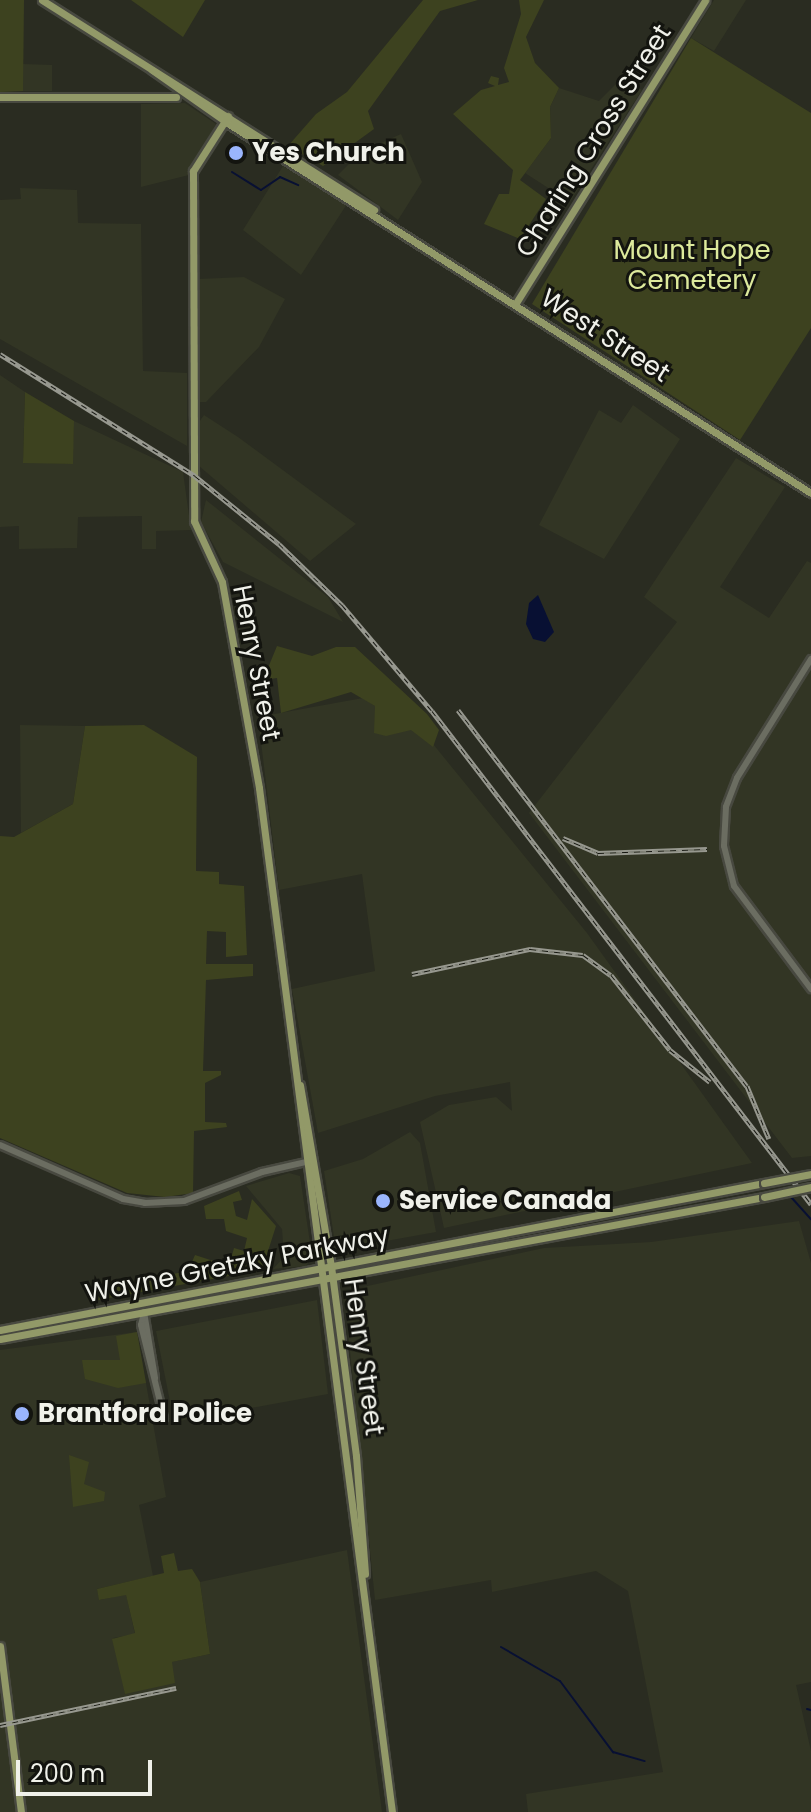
<!DOCTYPE html>
<html>
<head>
<meta charset="utf-8">
<style>
  body { margin:0 }
  #map { position:relative; width:811px; height:1812px; overflow:hidden; background:#2a2c21; font-family:Poppins,sans-serif }
  div>[style] { position:absolute }
  [style*='--x'] { left:calc(var(--x)*1px); top:calc(var(--y)*1px); width:calc(var(--w)*1px); rotate:calc(var(--a)*1deg) }
  .built>* { inset:0; background:#323524 }
  .green>* { inset:0; background:#3d421f }
  .water>* { inset:0; background:#081033 }
  .stream>* { height:2px; margin:-1px; padding:0 1px; transform-origin:1px; border-radius:1px; background:#081033 }
  .roads { filter:drop-shadow(2px 0 #484940) drop-shadow(-2px 0 #484940) drop-shadow(0 2px #484940) drop-shadow(0 -2px #484940) }
  .minor>* { height:6px; margin:-3px; padding:0 3px; transform-origin:3px; border-radius:3px; background:#6b6d61 }
  .major>* { height:7px; margin:-3.5px; padding:0 3.5px; transform-origin:3.5px; border-radius:3.5px; background:#929968 }
  .rail>* { height:5px; margin-top:-2.5px; transform-origin:0; background:repeating-linear-gradient(90deg,#13140f 0 6px,#97988f 0 12px); box-sizing:border-box; border-block:2px solid #97988f }
  .bridges { filter:drop-shadow(2px 0 #484940) drop-shadow(-2px 0 #484940) drop-shadow(0 2px #484940) drop-shadow(0 -2px #484940) }
  .major-bridge>* { height:7px; margin:-3.5px; padding:0 3.5px; transform-origin:3.5px; border-radius:3.5px; background:#929968 }
  .dots>* { width:22px; height:22px; translate:-50% -50%; box-sizing:border-box; border:4px solid #13140f; border-radius:50% }
  span { translate:-50% -50%; white-space:nowrap; text-align:center; line-height:1.15; -webkit-text-stroke:6px #13140f; paint-order:stroke }
  .street-label { font-size:26px; color:#f0f1ea }
  .poi-label { font-size:26px; color:#f0f1ea; font-weight:700 }
  .left { translate:0 -50%; text-align:left }
  .park-label { font-size:26px; color:#ddea9c }
  .scale { position:absolute; left:16px; top:1760px; width:136px; height:36px; box-sizing:border-box; border:4px solid #f0f1ea; border-top:0; padding-left:10px; font-size:24px; line-height:28px; white-space:nowrap; color:#f0f1ea; -webkit-text-stroke:6px #13140f; paint-order:stroke }
</style>
</head>
<body>
<div id="map">
  <div class="built">
    <div style="clip-path:polygon(714px 0,746px 0,714px 51px,691px 38px)"></div>
    <div style="clip-path:polygon(23px 64px,52px 65px,52px 91px,23px 91px)"></div>
    <div style="clip-path:polygon(622px 78px,642px 90px,570px 202px,525px 173px,551px 138px,550px 107px,559px 88px,599px 101px)"></div>
    <div style="clip-path:polygon(185px 103px,216px 124px,189px 175px,141px 187px,141px 104px)"></div>
    <div style="clip-path:polygon(401px 134px,422px 182px,398px 220px,338px 175px,361px 152px)"></div>
    <div style="clip-path:polygon(283px 166px,347px 204px,301px 275px,243px 230px)"></div>
    <div style="clip-path:polygon(20px 188px,77px 190px,78px 223px,141px 224px,143px 371px,187px 373px,187px 446px,0 339px,0 200px,21px 199px)"></div>
    <div style="clip-path:polygon(244px 277px,285px 299px,259px 347px,206px 402px,197px 402px,199px 279px)"></div>
    <div style="clip-path:polygon(0 375px,25px 392px,23px 462px,72px 464px,74px 421px,183px 472px,191px 530px,156px 531px,156px 549px,142px 549px,142px 516px,78px 517px,77px 548px,19px 549px,19px 526px,0 527px)"></div>
    <div style="clip-path:polygon(633px 405px,680px 439px,604px 559px,539px 525px,599px 410px,621px 423px)"></div>
    <div style="clip-path:polygon(204px 415px,238px 437px,356px 524px,310px 561px,199px 466px,197px 425px)"></div>
    <div style="clip-path:polygon(736px 458px,785px 487px,720px 587px,769px 618px,807px 561px,811px 563px,811px 1156px,792px 1158px,529px 813px,677px 622px,644px 597px)"></div>
    <div style="clip-path:polygon(206px 500px,328px 597px,343px 622px,223px 562px,201px 522px)"></div>
    <div style="clip-path:polygon(363px 698px,433px 744px,587px 933px,752px 1163px,444px 1228px,420px 1122px,449px 1105px,496px 1097px,512px 1111px,510px 1082px,435px 1096px,318px 1133px,292px 989px,375px 971px,362px 874px,279px 890px,258px 717px)"></div>
    <div style="clip-path:polygon(20px 725px,85px 726px,73px 804px,21px 833px)"></div>
    <div style="clip-path:polygon(410px 1132px,420px 1143px,436px 1232px,336px 1250px,324px 1171px,363px 1159px)"></div>
    <div style="clip-path:polygon(289px 1173px,300px 1176px,312px 1256px,306px 1266px,273px 1269px,284px 1257px,282px 1229px,246px 1186px)"></div>
    <div style="clip-path:polygon(799px 1221px,811px 1263px,811px 1682px,796px 1685px,811px 1751px,811px 1812px,528px 1812px,526px 1794px,663px 1772px,628px 1591px,596px 1571px,492px 1592px,491px 1580px,375px 1600px,344px 1291px,544px 1248px,651px 1242px)"></div>
    <div style="clip-path:polygon(317px 1300px,328px 1394px,174px 1422px,156px 1331px)"></div>
    <div style="clip-path:polygon(137px 1332px,166px 1497px,139px 1505px,153px 1576px,97px 1589px,100px 1600px,126px 1594px,135px 1634px,113px 1638px,174px 1683px,171px 1662px,210px 1654px,200px 1582px,347px 1550px,382px 1812px,0 1812px,0 1350px)"></div>
  </div>
  <div class="green">
    <div style="clip-path:polygon(0 0,24px 0,23px 91px,0 92px)"></div>
    <div style="clip-path:polygon(131px 0,205px 0,183px 37px)"></div>
    <div style="clip-path:polygon(423px 0,478px 0,440px 11px,368px 111px,374px 129px,323px 166px,288px 146px,316px 114px,347px 92px)"></div>
    <div style="clip-path:polygon(519px 0,544px 0,526px 37px,535px 63px,559px 88px,550px 107px,551px 138px,520px 180px,546px 199px,520px 239px,484px 224px,499px 194px,509px 194px,513px 170px,453px 114px,481px 90px,495px 86px,488px 83px,491px 76px,499px 78px,498px 85px,509px 82px,504px 68px,521px 14px)"></div>
    <div style="clip-path:polygon(691px 38px,811px 113px,811px 328px,740px 440px,532px 304px)"></div>
    <div style="clip-path:polygon(25px 392px,74px 421px,73px 464px,23px 463px)"></div>
    <div style="clip-path:polygon(277px 646px,312px 656px,336px 647px,355px 647px,427px 714px,439px 730px,433px 747px,411px 730px,386px 736px,374px 733px,375px 706px,351px 692px,281px 713px,277px 678px,263px 680px)"></div>
    <div style="clip-path:polygon(144px 725px,197px 757px,196px 871px,219px 872px,219px 884px,244px 886px,247px 955px,226px 957px,226px 932px,207px 931px,206px 964px,253px 964px,253px 976px,206px 980px,203px 1071px,221px 1071px,221px 1075px,205px 1083px,205px 1122px,226px 1123px,227px 1127px,194px 1131px,193px 1193px,165px 1197px,127px 1193px,0 1138px,0 836px,14px 837px,73px 804px,85px 726px)"></div>
    <div style="clip-path:polygon(239px 1191px,242px 1200px,233px 1202px,236px 1216px,247px 1220px,252px 1199px,276px 1226px,262px 1270px,93px 1301px,93px 1290px,188px 1271px,195px 1255px,229px 1266px,234px 1248px,244px 1251px,247px 1238px,226px 1231px,224px 1219px,206px 1219px,204px 1206px)"></div>
    <div style="clip-path:polygon(137px 1332px,146px 1383px,118px 1388px,85px 1379px,82px 1360px,120px 1360px,116px 1336px)"></div>
    <div style="clip-path:polygon(69px 1455px,89px 1462px,84px 1484px,105px 1492px,104px 1501px,73px 1507px)"></div>
    <div style="clip-path:polygon(174px 1553px,178px 1571px,192px 1569px,200px 1582px,210px 1654px,172px 1662px,175px 1683px,125px 1694px,112px 1639px,135px 1633px,126px 1595px,99px 1600px,97px 1589px,164px 1573px,161px 1556px)"></div>
  </div>
  <div class="water">
    <div style="clip-path:polygon(538px 595px,554px 632px,545px 642px,533px 639px,526px 624px,529px 603px)"></div>
  </div>
  <div class="stream">
    <div style="--x:232;--y:172;--w:34;--a:32"></div>
    <div style="--x:261;--y:190;--w:23;--a:-34"></div>
    <div style="--x:280;--y:177;--w:20;--a:24"></div>
    <div style="--x:791;--y:1197;--w:30;--a:48"></div>
    <div style="--x:501;--y:1647;--w:68;--a:30"></div>
    <div style="--x:560;--y:1681;--w:89;--a:53.3"></div>
    <div style="--x:613;--y:1752;--w:33;--a:16"></div>
    <div style="--x:807;--y:1709;--w:4;--a:14"></div>
  </div>
  <div class="roads">
    <div class="minor">
      <div style="--x:811;--y:659;--w:140;--a:121.9"></div>
      <div style="--x:737;--y:778;--w:31;--a:111"></div>
      <div style="--x:726;--y:807;--w:39;--a:93"></div>
      <div style="--x:724;--y:846;--w:41;--a:76"></div>
      <div style="--x:734;--y:886;--w:129;--a:53.2"></div>
      <div style="--x:0;--y:1145;--w:134;--a:23.7"></div>
      <div style="--x:123;--y:1199;--w:22;--a:10"></div>
      <div style="--x:145;--y:1203;--w:39;--a:-3"></div>
      <div style="--x:184;--y:1201;--w:83;--a:-20.4"></div>
      <div style="--x:262;--y:1172;--w:49;--a:-12.9"></div>
      <div style="--x:144;--y:1312;--w:67;--a:80.5"></div>
      <div style="--x:144;--y:1313;--w:12;--a:104"></div>
      <div style="--x:141;--y:1325;--w:96;--a:76.1"></div>
    </div>
    <div class="major">
      <div style="--x:42;--y:0;--w:393;--a:32.3"></div>
      <div style="--x:152;--y:70;--w:94;--a:35"></div>
      <div style="--x:229;--y:124;--w:689;--a:32.38"></div>
      <div style="--x:0;--y:97;--w:176;--a:0"></div>
      <div style="--x:228;--y:116;--w:65;--a:122.5"></div>
      <div style="--x:193;--y:171;--w:350;--a:89.8"></div>
      <div style="--x:194;--y:521;--w:67;--a:65.3"></div>
      <div style="--x:222;--y:582;--w:209;--a:79.8"></div>
      <div style="--x:259;--y:788;--w:1033;--a:82.6"></div>
      <div style="--x:516;--y:303;--w:357;--a:-58"></div>
      <div style="--x:300;--y:1085;--w:184;--a:80.3"></div>
      <div style="--x:331;--y:1266;--w:192;--a:82.5"></div>
      <div style="--x:356;--y:1456;--w:118;--a:85.6"></div>
      <div style="--x:0;--y:1330;--w:778;--a:-10.89"></div>
      <div style="--x:0;--y:1339;--w:777;--a:-10.53"></div>
      <div style="--x:0;--y:1646;--w:167;--a:82.8"></div>
    </div>
  </div>
  <div class="rail">
    <div style="--x:0;--y:354;--w:230;--a:32"></div>
    <div style="--x:195;--y:476;--w:108;--a:39"></div>
    <div style="--x:279;--y:544;--w:88;--a:44.1"></div>
    <div style="--x:342;--y:605;--w:139;--a:49.7"></div>
    <div style="--x:432;--y:711;--w:622;--a:52.45"></div>
    <div style="--x:458;--y:710;--w:474;--a:52.5"></div>
    <div style="--x:747;--y:1086;--w:57;--a:67.5"></div>
    <div style="--x:563;--y:838;--w:38;--a:23"></div>
    <div style="--x:598;--y:853;--w:109;--a:-2.1"></div>
    <div style="--x:412;--y:974;--w:121;--a:-12"></div>
    <div style="--x:530;--y:949;--w:53;--a:6.5"></div>
    <div style="--x:583;--y:955;--w:34;--a:36"></div>
    <div style="--x:611;--y:975;--w:95;--a:51.8"></div>
    <div style="--x:670;--y:1050;--w:51;--a:38.7"></div>
    <div style="--x:0;--y:1725;--w:180;--a:-11.9"></div>
  </div>
  <div class="bridges">
    <div class="major-bridge">
      <div style="--x:764;--y:1183;--w:48;--a:-10.8"></div>
      <div style="--x:764;--y:1197;--w:48;--a:-12"></div>
    </div>
  </div>
  <div class="dots">
    <div style="left:236px;top:153px;background:#9ab5fd"></div>
    <div style="left:383px;top:1201px;background:#9ab5fd"></div>
    <div style="left:22px;top:1414px;background:#9ab5fd"></div>
  </div>
  <div class="street-label">
    <span style="left:594px;top:141px;rotate:-58deg">Charing Cross Street</span>
    <span style="left:605px;top:336px;rotate:33deg">West Street</span>
    <span style="left:256px;top:663px;rotate:79deg">Henry Street</span>
    <span style="left:237px;top:1265px;rotate:-11deg">Wayne Gretzky Parkway</span>
    <span style="left:363px;top:1357px;rotate:82deg">Henry Street</span>
  </div>
  <div class="poi-label">
    <span class="left" style="left:252px;top:153px">Yes Church</span>
    <span class="left" style="left:399px;top:1201px">Service Canada</span>
    <span class="left" style="left:38px;top:1414px">Brantford Police</span>
  </div>
  <div class="park-label">
    <span style="left:692px;top:266px">Mount Hope<br>Cemetery</span>
  </div>
  <div class="scale">200 m</div>
</div>
</body>
</html>
